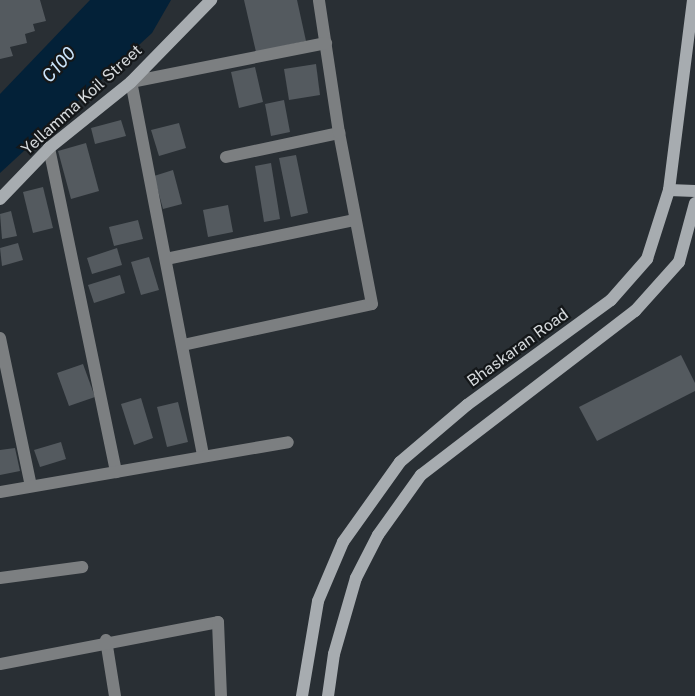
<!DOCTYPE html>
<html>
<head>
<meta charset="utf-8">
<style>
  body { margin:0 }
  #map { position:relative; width:695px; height:696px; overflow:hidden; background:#292f34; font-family:"Public Sans",sans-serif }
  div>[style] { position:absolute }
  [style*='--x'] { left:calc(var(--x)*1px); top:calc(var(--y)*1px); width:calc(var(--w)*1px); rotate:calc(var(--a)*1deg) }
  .water>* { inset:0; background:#032138 }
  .building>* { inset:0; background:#545a5f }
  .street>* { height:12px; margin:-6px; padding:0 6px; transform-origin:6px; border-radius:6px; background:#7c7f81 }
  .secondary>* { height:12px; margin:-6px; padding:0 6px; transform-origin:6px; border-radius:6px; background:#a7acb0 }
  span { translate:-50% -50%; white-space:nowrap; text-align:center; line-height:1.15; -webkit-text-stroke:4.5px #141719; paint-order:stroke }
  .street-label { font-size:16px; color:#d6dadd }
  .water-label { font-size:18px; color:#cce5fb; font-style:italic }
</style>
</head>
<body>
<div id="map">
  <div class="water">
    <div style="clip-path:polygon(90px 0,171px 0,152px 33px,0 173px,0 94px)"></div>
  </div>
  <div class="building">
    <div style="clip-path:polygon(0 0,40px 0,46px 21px,33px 24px,35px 31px,25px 34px,27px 43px,10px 47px,13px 56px,0 59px)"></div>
    <div style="clip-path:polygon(244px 0,297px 0,306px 41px,256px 52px)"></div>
    <div style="clip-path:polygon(316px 64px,320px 95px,289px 100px,284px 69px)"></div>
    <div style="clip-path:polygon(255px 67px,263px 102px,239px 108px,231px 72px)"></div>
    <div style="clip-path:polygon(284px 100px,290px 132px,271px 136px,265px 104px)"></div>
    <div style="clip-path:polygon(121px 120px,126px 136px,95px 144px,91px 128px)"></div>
    <div style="clip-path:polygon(179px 123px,186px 148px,159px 156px,151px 130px)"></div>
    <div style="clip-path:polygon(86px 143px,99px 191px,71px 199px,58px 151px)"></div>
    <div style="clip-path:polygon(296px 155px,308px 213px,291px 217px,279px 158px)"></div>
    <div style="clip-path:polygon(271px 163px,280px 219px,264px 222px,255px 166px)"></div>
    <div style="clip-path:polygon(173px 170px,182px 204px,163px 209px,154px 176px)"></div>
    <div style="clip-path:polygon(43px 187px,53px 228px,33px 233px,23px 192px)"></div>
    <div style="clip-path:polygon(228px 205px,233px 232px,208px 237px,203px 210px)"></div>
    <div style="clip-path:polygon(11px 211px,17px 236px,2px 239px,0 214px)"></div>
    <div style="clip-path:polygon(138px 220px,143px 239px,114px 246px,109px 227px)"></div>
    <div style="clip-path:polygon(18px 243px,23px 260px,2px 266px,0 248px)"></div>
    <div style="clip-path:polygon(117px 248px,122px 265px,92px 274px,87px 258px)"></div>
    <div style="clip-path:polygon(149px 257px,159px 290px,141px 295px,131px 262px)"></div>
    <div style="clip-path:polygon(120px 275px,125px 293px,94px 303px,88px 285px)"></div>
    <div style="clip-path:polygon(681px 355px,695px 383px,695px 391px,597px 441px,579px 407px)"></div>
    <div style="clip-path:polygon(83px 364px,95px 397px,69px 406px,57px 373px)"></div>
    <div style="clip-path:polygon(141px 398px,153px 438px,134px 445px,121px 404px)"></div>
    <div style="clip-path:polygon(178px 402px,188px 442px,167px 447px,157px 407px)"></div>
    <div style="clip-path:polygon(61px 442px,66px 459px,40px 467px,34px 450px)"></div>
    <div style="clip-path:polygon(15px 448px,20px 471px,0 475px,0 450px)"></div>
  </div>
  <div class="street">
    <div style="--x:49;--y:148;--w:331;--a:78.3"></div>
    <div style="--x:226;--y:157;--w:116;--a:-12"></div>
    <div style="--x:166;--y:259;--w:193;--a:-11.7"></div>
    <div style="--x:0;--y:338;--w:151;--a:78.2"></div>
    <div style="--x:183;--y:345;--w:193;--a:-12.2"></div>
    <div style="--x:372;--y:304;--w:174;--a:-100.9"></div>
    <div style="--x:339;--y:133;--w:134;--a:-98.6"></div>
    <div style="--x:203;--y:455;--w:380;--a:-100.9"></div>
    <div style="--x:131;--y:82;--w:199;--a:-11.3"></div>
    <div style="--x:0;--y:492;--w:292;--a:-9.8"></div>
    <div style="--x:0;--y:578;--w:83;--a:-7.6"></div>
    <div style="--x:106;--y:640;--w:57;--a:80.9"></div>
    <div style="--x:0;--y:664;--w:222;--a:-10.9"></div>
    <div style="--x:218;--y:622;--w:74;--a:87.7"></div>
  </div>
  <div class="secondary">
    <div style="--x:669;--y:190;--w:26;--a:2"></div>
    <div style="--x:0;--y:199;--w:71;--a:-46.1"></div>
    <div style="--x:49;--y:148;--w:105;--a:-38.8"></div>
    <div style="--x:131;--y:82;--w:115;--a:-45.7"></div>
    <div style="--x:302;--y:696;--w:96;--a:-80.4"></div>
    <div style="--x:318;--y:601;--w:64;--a:-67"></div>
    <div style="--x:343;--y:542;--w:98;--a:-54.5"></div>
    <div style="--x:400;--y:462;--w:88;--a:-40.4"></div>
    <div style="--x:467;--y:405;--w:178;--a:-36.1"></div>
    <div style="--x:611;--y:300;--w:55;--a:-48.7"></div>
    <div style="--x:647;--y:259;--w:72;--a:-72.3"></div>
    <div style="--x:669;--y:190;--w:192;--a:-82.8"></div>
    <div style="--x:328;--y:696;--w:42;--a:-81.9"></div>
    <div style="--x:334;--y:654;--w:79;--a:-73.9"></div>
    <div style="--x:356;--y:578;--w:48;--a:-62.9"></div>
    <div style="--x:378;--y:535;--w:74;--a:-54.4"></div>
    <div style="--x:421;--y:475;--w:270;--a:-37.5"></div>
    <div style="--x:635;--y:311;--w:66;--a:-48.1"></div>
    <div style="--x:679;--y:262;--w:61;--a:-74.8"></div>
  </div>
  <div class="street-label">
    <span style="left:82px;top:100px;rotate:-42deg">Yellamma Koil Street</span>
    <span style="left:518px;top:348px;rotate:-36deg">Bhaskaran Road</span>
  </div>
  <div class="water-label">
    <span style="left:59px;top:65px;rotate:-48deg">C100</span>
  </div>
</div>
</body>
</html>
